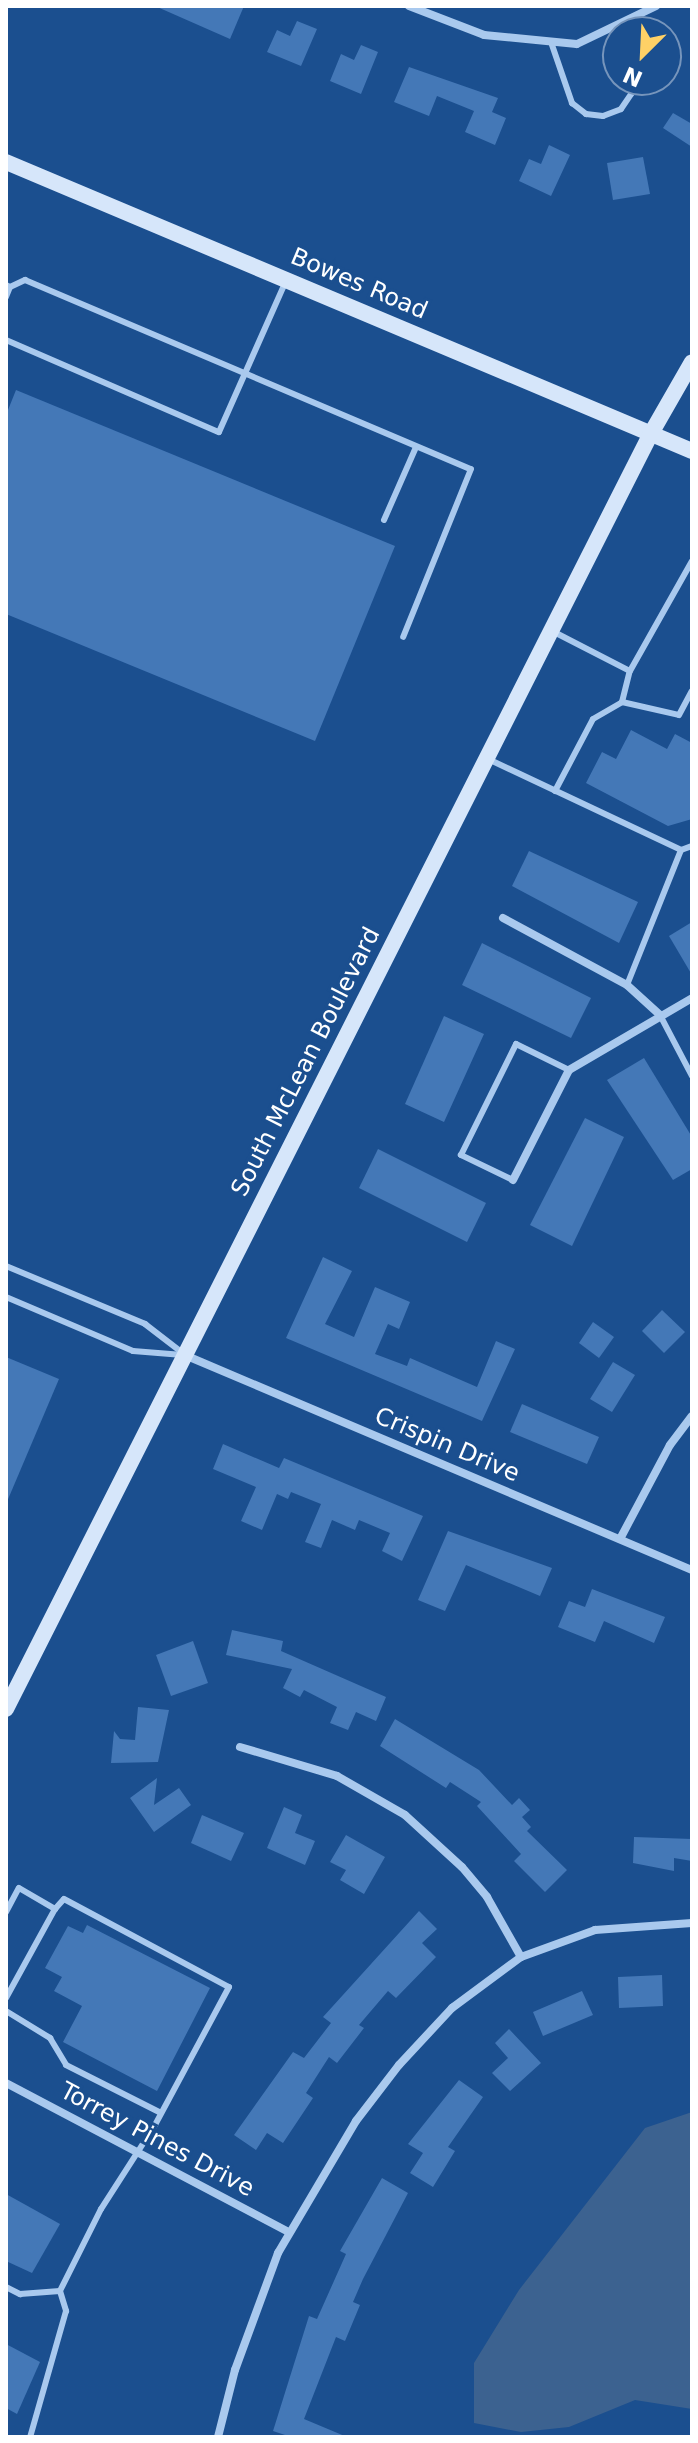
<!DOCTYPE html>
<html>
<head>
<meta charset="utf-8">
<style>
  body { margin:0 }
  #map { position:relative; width:698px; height:2443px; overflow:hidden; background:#1b4f8f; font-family:"DejaVu Sans",sans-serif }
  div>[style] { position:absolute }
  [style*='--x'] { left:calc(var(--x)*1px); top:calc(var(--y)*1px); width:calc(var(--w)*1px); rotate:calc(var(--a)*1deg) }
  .water>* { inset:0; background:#3c6290 }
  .building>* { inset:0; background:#4478b7 }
  .lane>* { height:6px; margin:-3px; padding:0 3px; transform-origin:3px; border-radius:3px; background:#a9c9ee }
  .street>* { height:8px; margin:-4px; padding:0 4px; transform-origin:4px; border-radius:4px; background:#a9c9ee }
  .secondary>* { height:16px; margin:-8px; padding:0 8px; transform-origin:8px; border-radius:8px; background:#d6e6fa }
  span { translate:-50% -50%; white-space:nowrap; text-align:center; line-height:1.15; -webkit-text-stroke:6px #1b4f8f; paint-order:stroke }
  .street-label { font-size:24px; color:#fff }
  .frame { position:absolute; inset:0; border:8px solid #fff; pointer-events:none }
  .north { position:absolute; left:602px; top:16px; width:80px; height:80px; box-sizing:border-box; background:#1b4f8f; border:2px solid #7695bc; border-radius:50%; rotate:204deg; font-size:22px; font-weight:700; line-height:32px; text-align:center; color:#fff }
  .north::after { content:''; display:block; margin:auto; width:28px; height:36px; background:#ffd166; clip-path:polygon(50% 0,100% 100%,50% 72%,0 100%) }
</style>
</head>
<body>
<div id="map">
  <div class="water">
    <div style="clip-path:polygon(692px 2112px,692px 2409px,635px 2400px,569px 2427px,521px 2432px,474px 2423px,474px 2363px,519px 2290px,645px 2128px)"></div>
  </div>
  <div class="building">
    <div style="clip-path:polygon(155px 6px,244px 6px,230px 39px)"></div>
    <div style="clip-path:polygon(297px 21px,317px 29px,301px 66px,267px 52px,277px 30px,290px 36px)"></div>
    <div style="clip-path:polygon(361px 45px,378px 52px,361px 94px,330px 81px,341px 54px,354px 60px)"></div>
    <div style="clip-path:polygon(409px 67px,498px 98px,492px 112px,506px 118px,495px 145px,465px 132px,474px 111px,437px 96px,429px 116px,394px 102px)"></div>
    <div style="clip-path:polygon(673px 113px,692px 124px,692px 147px,663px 128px)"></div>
    <div style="clip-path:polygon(549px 145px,570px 155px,551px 196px,519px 181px,529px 159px,541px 164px)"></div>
    <div style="clip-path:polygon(643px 157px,650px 194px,613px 200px,607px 163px)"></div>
    <div style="clip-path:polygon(16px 390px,395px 546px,315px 741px,6px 614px,6px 415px)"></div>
    <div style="clip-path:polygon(631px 730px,667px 749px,675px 734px,692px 743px,692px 819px,668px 826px,586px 783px,602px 752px,616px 759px)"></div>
    <div style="clip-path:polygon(529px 851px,638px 902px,619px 943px,512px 886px)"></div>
    <div style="clip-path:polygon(692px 922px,692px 975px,669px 936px)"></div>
    <div style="clip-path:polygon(482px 943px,591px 998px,571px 1038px,462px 985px)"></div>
    <div style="clip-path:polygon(444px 1016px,484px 1034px,444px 1122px,405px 1104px)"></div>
    <div style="clip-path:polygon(644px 1058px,692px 1137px,692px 1169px,673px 1180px,607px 1080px)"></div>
    <div style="clip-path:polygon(585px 1118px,624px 1137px,572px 1246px,530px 1225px)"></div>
    <div style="clip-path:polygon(378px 1149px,486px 1203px,467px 1242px,359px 1188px)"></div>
    <div style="clip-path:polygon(323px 1257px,352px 1271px,325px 1324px,354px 1337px,375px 1287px,410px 1302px,399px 1329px,388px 1324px,375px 1354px,407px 1366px,410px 1358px,477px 1387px,496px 1341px,515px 1349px,482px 1421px,286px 1338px)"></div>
    <div style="clip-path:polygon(662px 1310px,685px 1332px,664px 1353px,642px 1331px)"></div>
    <div style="clip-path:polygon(593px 1322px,614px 1337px,599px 1358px,579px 1343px)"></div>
    <div style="clip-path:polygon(6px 1357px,59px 1379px,6px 1504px)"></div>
    <div style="clip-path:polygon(613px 1362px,635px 1375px,612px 1412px,590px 1399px)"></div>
    <div style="clip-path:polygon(522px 1404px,599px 1437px,587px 1464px,510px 1432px)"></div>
    <div style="clip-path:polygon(223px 1444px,279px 1468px,284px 1458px,423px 1516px,402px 1561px,382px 1551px,390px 1533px,359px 1520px,355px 1530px,332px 1520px,321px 1548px,305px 1542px,321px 1504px,291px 1492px,288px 1499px,277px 1494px,262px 1530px,241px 1521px,256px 1487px,213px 1469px)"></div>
    <div style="clip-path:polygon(448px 1531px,552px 1568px,540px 1596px,466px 1565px,445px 1611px,418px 1600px)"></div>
    <div style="clip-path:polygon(592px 1589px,665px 1617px,654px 1643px,604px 1621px,595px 1642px,558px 1627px,569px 1601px,585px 1607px)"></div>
    <div style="clip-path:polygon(232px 1630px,283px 1641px,281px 1651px,386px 1697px,376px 1721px,356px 1712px,348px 1730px,330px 1723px,337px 1707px,304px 1690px,300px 1697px,283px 1688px,292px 1669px,226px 1655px)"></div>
    <div style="clip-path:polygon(193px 1641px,208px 1683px,171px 1696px,156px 1655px)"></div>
    <div style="clip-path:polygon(138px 1707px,169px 1710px,158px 1762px,111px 1763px,114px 1731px,120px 1739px,135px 1740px)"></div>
    <div style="clip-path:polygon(395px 1719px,479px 1770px,512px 1805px,519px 1798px,530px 1810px,522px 1817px,531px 1827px,527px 1831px,567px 1870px,545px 1892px,514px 1861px,521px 1854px,477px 1806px,481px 1802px,450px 1782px,446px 1788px,380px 1746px)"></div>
    <div style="clip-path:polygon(157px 1778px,154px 1805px,179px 1788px,191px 1805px,154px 1832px,130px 1798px)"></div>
    <div style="clip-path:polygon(284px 1807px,302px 1815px,295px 1833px,315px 1841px,305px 1865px,267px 1848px)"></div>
    <div style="clip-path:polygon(202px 1815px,244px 1833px,231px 1861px,191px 1843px)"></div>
    <div style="clip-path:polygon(346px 1835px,385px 1857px,364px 1894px,340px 1880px,346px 1870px,330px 1862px)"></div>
    <div style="clip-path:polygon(634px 1837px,692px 1839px,692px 1861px,674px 1858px,674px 1871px,633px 1863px)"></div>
    <div style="clip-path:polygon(419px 1911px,437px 1929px,422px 1943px,436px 1957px,396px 1998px,388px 1991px,359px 2025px,364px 2028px,337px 2063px,329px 2057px,306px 2093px,313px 2098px,283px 2143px,267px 2133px,256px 2150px,234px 2135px,293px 2052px,304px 2058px,331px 2023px,323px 2017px)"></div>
    <div style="clip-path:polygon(87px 1925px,210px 1988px,157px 2091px,63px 2042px,82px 2006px,54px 1991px,62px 1977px,45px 1968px,68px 1926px,83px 1933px)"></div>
    <div style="clip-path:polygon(662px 1975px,663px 2006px,619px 2008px,618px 1977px)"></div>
    <div style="clip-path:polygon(582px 1991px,593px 2015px,543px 2036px,533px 2012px)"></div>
    <div style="clip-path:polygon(509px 2029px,541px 2063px,510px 2091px,492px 2073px,508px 2058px,495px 2043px)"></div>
    <div style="clip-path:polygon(459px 2080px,483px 2097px,448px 2147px,455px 2151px,433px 2187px,410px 2173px,423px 2153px,408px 2144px)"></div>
    <div style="clip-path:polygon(382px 2178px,408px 2193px,363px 2279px,353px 2302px,360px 2305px,345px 2341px,336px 2337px,304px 2419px,347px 2437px,291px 2437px,273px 2431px,309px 2316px,317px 2319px,346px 2254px,340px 2251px)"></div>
    <div style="clip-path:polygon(6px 2194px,60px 2224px,32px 2273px,6px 2261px)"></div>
    <div style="clip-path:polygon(6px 2344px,40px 2362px,17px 2414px,6px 2408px)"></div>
  </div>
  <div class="lane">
    <div style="--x:551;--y:42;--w:65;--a:71"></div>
    <div style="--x:572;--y:103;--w:18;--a:38"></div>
    <div style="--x:586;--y:114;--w:17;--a:7"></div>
    <div style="--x:603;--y:116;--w:19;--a:-21"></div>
    <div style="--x:621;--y:109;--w:18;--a:-56"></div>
    <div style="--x:631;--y:94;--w:14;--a:-94"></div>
    <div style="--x:6;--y:285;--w:4;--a:27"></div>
    <div style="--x:10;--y:287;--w:11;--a:112"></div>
    <div style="--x:10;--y:287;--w:17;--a:-25"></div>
    <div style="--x:25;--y:280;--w:484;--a:23"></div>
    <div style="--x:471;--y:469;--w:181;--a:112"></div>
    <div style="--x:6;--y:340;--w:232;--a:23.4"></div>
    <div style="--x:219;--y:432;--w:165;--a:-66.1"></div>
    <div style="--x:384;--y:520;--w:80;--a:-66.3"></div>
    <div style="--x:554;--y:632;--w:85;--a:27.2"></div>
    <div style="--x:630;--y:671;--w:126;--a:-60.6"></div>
    <div style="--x:622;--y:702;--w:58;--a:12.8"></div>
    <div style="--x:679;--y:715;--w:27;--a:-62"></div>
    <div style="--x:488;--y:759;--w:213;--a:25.2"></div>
    <div style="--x:681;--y:850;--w:12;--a:-20"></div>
    <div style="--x:555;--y:791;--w:81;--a:-62.2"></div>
    <div style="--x:593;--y:719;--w:34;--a:-30"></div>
    <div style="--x:622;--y:702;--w:32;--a:-76"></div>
    <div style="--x:627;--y:985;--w:145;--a:-68.2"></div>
    <div style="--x:660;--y:1015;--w:69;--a:62.3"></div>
    <div style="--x:513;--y:1180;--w:58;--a:-154.3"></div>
    <div style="--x:461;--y:1155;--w:124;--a:-63.6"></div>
    <div style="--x:516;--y:1044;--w:59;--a:26.1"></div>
    <div style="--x:6;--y:1266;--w:151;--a:22.6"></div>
    <div style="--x:145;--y:1324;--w:49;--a:37.6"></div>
    <div style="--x:6;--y:1297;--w:138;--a:23"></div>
    <div style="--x:133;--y:1351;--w:50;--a:4.6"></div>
    <div style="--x:6;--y:1912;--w:27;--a:-62"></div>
    <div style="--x:19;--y:1888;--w:42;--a:30.3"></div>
    <div style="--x:55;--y:1909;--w:13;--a:-48"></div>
    <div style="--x:64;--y:1899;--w:187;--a:28.1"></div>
    <div style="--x:229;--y:1987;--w:157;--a:118.2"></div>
    <div style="--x:155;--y:2125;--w:100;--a:122.7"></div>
    <div style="--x:101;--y:2209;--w:92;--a:116.6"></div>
    <div style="--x:60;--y:2291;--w:21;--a:73"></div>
    <div style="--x:66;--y:2311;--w:131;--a:105.9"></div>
    <div style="--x:6;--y:1998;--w:102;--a:-61.2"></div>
    <div style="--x:6;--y:2011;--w:52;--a:31.5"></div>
    <div style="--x:50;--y:2038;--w:31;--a:59"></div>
    <div style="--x:66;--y:2065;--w:106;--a:26.8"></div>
    <div style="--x:6;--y:2287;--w:16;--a:27"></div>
    <div style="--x:20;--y:2294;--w:40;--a:-4.3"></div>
  </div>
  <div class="street">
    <div style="--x:409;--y:6;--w:80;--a:21.1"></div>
    <div style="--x:484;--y:35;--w:93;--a:5.5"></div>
    <div style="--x:577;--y:44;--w:88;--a:-25.7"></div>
    <div style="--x:503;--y:918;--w:141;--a:28.4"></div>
    <div style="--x:627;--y:985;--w:45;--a:42.3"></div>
    <div style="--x:513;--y:1180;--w:123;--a:-63"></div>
    <div style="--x:569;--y:1070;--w:143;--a:-30.3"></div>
    <div style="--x:187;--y:1356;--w:548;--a:22.97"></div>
    <div style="--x:620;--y:1539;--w:106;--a:-62"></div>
    <div style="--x:670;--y:1445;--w:36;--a:-53"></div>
    <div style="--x:240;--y:1747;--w:101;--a:16.6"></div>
    <div style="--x:337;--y:1776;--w:78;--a:29.8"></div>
    <div style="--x:405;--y:1815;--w:77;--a:42.4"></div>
    <div style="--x:462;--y:1867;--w:39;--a:50"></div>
    <div style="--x:487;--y:1897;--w:69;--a:60.5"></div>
    <div style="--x:6;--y:2083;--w:320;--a:27.8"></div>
    <div style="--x:218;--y:2437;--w:69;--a:-75.8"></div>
    <div style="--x:235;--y:2370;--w:125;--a:-69.8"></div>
    <div style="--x:278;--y:2253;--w:153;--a:-59.4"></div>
    <div style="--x:356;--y:2121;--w:71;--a:-52.5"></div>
    <div style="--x:399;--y:2065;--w:78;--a:-47.1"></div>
    <div style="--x:452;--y:2008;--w:86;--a:-36.5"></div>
    <div style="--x:521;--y:1957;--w:79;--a:-20"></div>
    <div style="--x:595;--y:1930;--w:97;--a:-4.1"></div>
  </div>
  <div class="secondary">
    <div style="--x:6;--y:162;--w:744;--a:22.84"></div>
    <div style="--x:6;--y:1709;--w:1425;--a:-63.18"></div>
    <div style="--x:649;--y:437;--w:86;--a:-60.2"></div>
  </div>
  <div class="street-label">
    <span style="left:359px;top:284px;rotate:23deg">Bowes Road</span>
    <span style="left:306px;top:1062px;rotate:-63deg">South McLean Boulevard</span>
    <span style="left:447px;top:1445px;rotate:23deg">Crispin Drive</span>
    <span style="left:157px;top:2140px;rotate:28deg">Torrey Pines Drive</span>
  </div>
  <div class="frame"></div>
  <div class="north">N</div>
</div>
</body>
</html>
